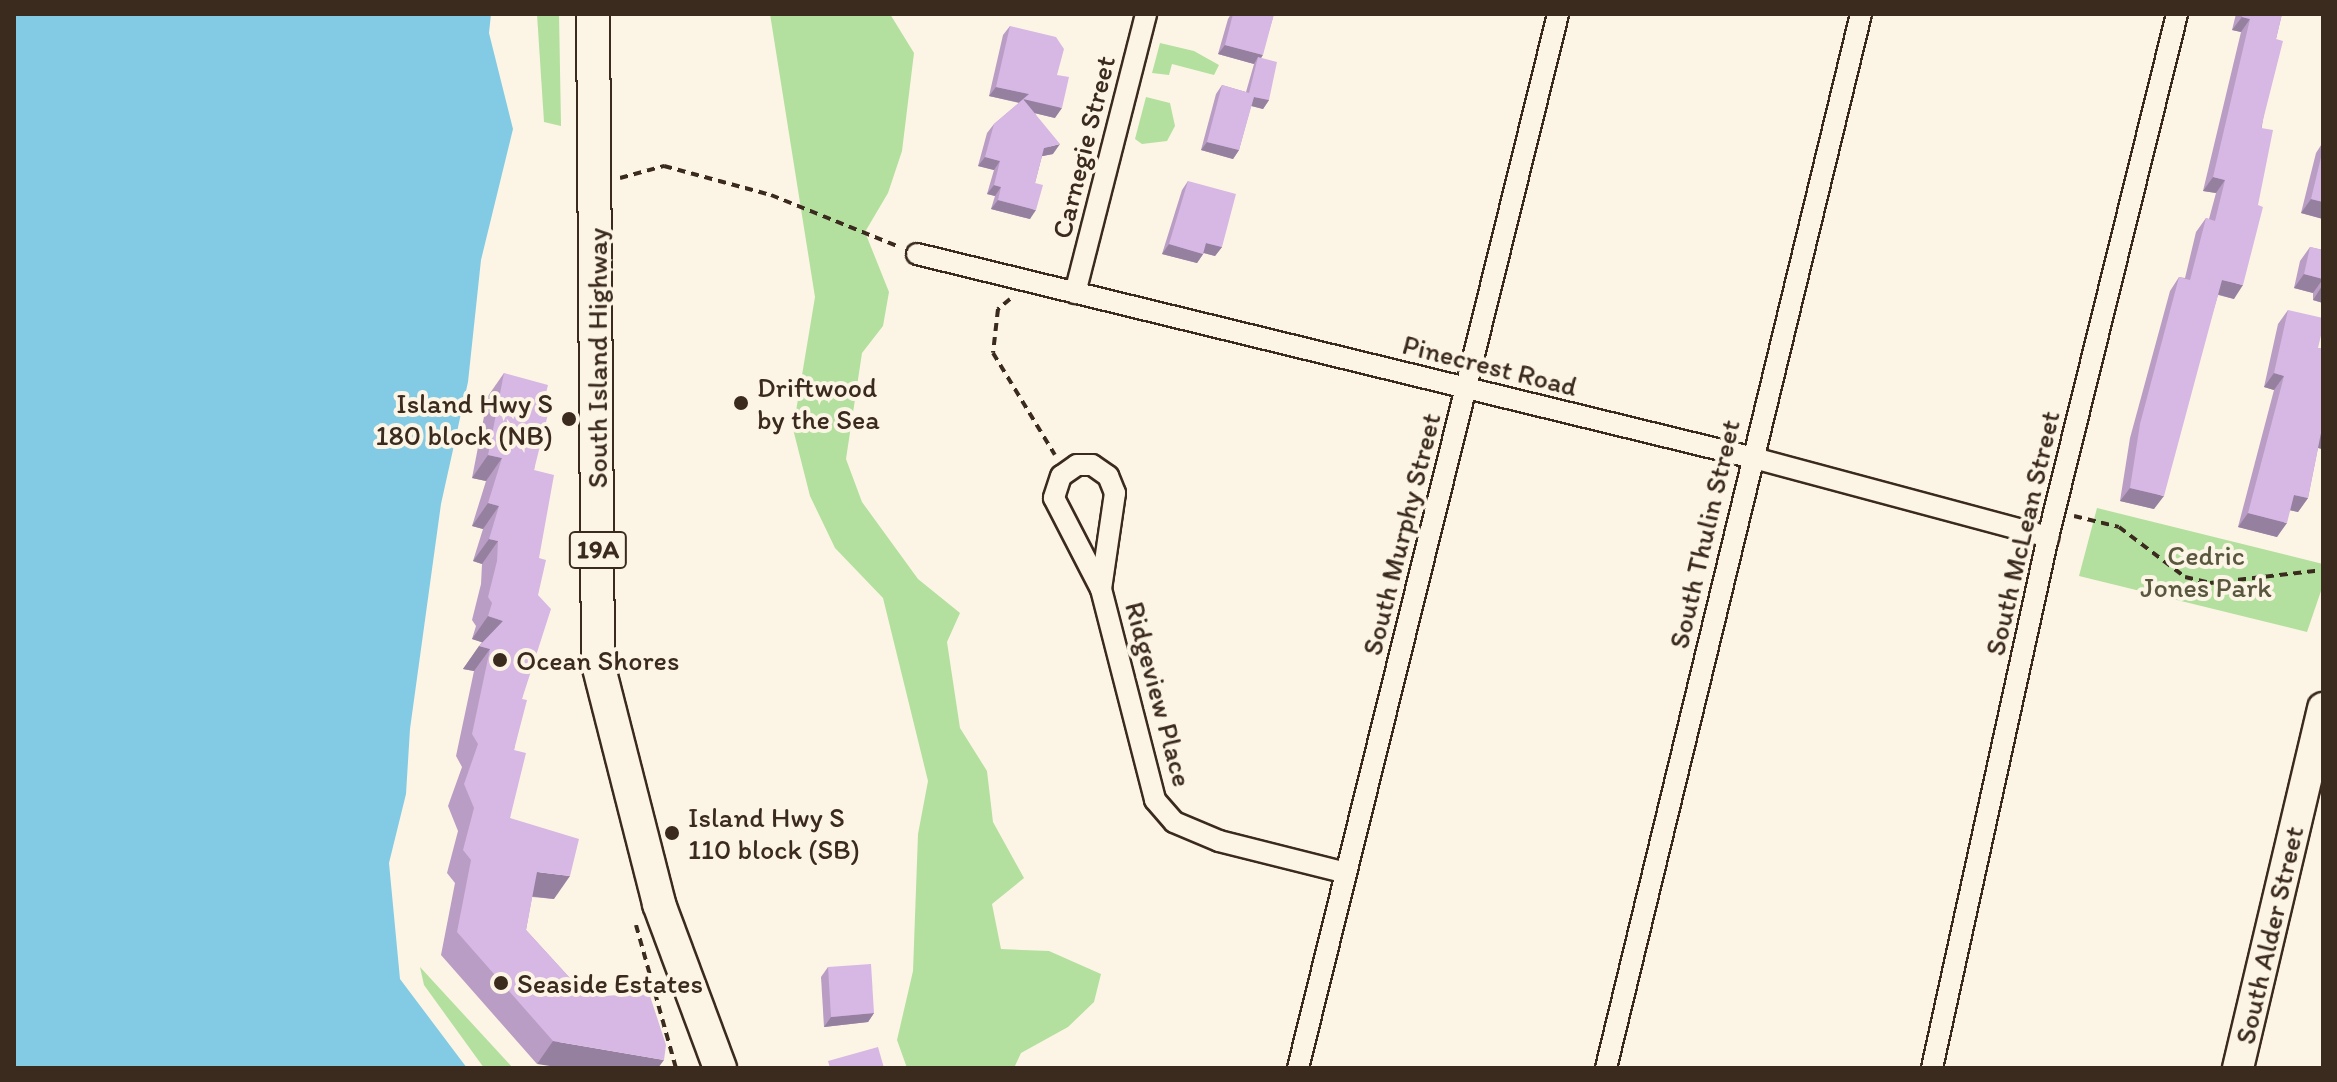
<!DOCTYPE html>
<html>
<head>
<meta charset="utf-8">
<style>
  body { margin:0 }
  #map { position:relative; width:2337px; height:1082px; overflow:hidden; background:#fcf5e5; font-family:Itim,sans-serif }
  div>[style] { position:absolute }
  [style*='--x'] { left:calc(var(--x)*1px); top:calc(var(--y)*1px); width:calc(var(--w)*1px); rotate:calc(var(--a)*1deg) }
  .green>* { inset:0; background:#b3e09e }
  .water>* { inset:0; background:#83cbe4 }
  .path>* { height:4px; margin-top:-2px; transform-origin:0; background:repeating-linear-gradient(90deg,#3b2a1e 0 8px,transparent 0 14px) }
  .roads { filter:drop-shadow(2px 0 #3b2a1e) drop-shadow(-2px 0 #3b2a1e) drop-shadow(0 2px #3b2a1e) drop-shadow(0 -2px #3b2a1e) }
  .street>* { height:20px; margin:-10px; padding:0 10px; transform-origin:10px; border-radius:10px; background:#fcf5e5 }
  .secondary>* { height:30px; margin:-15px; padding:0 15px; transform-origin:15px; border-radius:15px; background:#fcf5e5 }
  .primary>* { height:32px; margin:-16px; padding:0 16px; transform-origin:16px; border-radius:16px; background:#fcf5e5 }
  .wall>* { inset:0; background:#b99dc4 }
  .shaded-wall>* { inset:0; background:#9680a0 }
  .building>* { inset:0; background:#d7b7e4 }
  .dots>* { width:22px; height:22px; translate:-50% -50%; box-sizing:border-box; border:4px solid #fcf5e5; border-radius:50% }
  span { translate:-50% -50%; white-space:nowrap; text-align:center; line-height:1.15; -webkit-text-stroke:8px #fcf5e5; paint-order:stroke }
  .shield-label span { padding:2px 6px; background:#fcf5e5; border:2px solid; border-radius:6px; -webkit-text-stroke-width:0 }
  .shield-label { font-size:26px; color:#3b2a1e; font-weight:700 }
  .street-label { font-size:28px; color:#3b2a1e }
  .poi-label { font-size:28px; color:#3b2a1e }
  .left { translate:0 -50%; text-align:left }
  .right { translate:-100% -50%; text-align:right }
  .park-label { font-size:28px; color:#59583e }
  .frame { position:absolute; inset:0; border:16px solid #3b2a1e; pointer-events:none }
</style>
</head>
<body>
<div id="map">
  <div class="green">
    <div style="clip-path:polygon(537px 14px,559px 14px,561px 126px,544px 122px)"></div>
    <div style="clip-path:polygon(770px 14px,890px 14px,914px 53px,902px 151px,888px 193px,865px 232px,889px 292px,883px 326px,862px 353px,846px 459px,862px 502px,918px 579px,960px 613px,947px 642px,960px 728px,987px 771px,993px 822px,1024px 878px,992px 904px,1001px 949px,1049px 951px,1101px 974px,1094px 1002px,1068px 1027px,1021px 1053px,1014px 1068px,907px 1068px,897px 1040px,913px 971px,918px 834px,928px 781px,883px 598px,835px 548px,810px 496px,793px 429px,815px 297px)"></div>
    <div style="clip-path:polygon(1160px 43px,1194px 51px,1219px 65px,1214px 75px,1172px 64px,1169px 75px,1152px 73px)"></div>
    <div style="clip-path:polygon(1146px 97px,1170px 103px,1175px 126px,1167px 141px,1142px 144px,1135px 139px)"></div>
    <div style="clip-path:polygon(2097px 508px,2323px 564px,2323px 585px,2307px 632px,2079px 576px)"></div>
    <div style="clip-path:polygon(420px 967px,513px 1068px,484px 1068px,424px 985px)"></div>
  </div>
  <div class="water">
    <div style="clip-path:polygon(14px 14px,491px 14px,489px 33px,513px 129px,481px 260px,468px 382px,441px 504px,410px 729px,406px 794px,389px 863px,400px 979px,467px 1068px,14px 1068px)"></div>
  </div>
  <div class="path">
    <div style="--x:620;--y:178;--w:46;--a:-15.3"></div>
    <div style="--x:664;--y:166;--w:111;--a:15.2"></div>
    <div style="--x:771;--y:195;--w:139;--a:22"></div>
    <div style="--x:1010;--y:299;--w:16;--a:140"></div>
    <div style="--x:998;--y:309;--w:44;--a:96.5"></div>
    <div style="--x:993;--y:353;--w:119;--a:58.7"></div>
    <div style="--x:2074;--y:516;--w:46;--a:13.7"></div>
    <div style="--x:2119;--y:527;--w:83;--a:37.1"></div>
    <div style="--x:2185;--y:577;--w:26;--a:13"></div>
    <div style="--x:2210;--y:583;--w:114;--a:-6.6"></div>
    <div style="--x:636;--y:925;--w:148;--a:74.4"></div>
  </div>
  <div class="roads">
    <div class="street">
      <div style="--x:917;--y:254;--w:857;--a:13.7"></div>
      <div style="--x:1750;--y:457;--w:309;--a:15"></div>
      <div style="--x:1075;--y:293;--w:288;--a:-75.7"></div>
      <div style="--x:1101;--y:589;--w:97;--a:-81.7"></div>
      <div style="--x:1115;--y:493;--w:18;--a:-112"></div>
      <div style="--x:1108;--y:476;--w:19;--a:-145"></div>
      <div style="--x:1092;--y:465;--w:15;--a:180"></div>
      <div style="--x:1077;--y:465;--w:19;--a:145"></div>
      <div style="--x:1061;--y:476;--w:23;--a:108"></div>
      <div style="--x:1054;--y:498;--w:102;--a:62.7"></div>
      <div style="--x:1101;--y:589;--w:218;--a:75.6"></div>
      <div style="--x:1155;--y:800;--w:29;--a:49"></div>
      <div style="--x:1174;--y:822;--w:49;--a:22.9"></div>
      <div style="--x:1219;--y:841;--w:131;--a:14.1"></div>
      <div style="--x:1298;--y:1068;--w:1086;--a:-76.14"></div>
      <div style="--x:1606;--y:1068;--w:1084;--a:-76.4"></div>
      <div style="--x:1932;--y:1068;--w:544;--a:-77.68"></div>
      <div style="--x:2048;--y:537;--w:539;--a:-76.14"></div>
    </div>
    <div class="secondary">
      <div style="--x:2238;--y:1068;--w:370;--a:-76.7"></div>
    </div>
    <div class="primary">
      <div style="--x:593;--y:14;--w:650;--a:89.56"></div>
      <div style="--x:598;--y:664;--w:248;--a:75.7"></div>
      <div style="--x:659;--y:904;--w:175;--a:69.6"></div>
    </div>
  </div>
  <div class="wall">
    <div style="clip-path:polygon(1231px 14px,1274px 14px,1261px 58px,1269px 100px,1263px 109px,1251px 106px,1239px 150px,1233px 159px,1201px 150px,1216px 94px,1222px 85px,1246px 92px,1254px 64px,1218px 54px,1228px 19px)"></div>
    <div style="clip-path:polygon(2236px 14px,2282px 14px,2276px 39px,2234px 299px,2218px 295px,2154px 509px,2120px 501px,2130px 438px,2170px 291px,2179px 277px,2185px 278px,2196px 232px,2206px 218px,2209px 219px,2216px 193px,2203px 191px,2241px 32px,2232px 30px)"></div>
    <div style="clip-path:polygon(1010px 26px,1057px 75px,1055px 118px,1035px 113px,1053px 154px,1042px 156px,1035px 183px,1030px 219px,991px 209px,995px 196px,987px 194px,994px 170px,978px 166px,987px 133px,994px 124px,1019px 103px,989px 96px,1003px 35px)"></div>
    <div style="clip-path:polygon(2323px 142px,2323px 219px,2301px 213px,2316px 153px)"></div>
    <div style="clip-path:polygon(1188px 181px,1222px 247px,1215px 256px,1204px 253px,1197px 263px,1162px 254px,1182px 190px)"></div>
    <div style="clip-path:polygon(2310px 247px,2323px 250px,2323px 303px,2313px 300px,2313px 293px,2294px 288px,2300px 261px)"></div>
    <div style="clip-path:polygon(2288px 310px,2318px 348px,2323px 349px,2323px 447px,2322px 449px,2318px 448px,2308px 498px,2298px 512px,2290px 510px,2277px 537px,2238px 527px,2274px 390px,2264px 387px,2278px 324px)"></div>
    <div style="clip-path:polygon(504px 373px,543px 405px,534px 470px,539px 558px,538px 595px,514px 750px,510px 818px,554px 899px,532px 897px,526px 930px,579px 988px,604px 996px,537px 1064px,441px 955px,455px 883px,447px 873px,458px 831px,448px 806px,462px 767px,456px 756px,474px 671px,463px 669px,482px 642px,472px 639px,476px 626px,472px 620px,481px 584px,482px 564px,473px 561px,483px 529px,472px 526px,486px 481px,472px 478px,488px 396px)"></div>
    <div style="clip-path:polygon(828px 967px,874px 1013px,868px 1022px,824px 1027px,821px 977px)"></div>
  </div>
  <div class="shaded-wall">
    <div style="clip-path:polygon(2242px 17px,2250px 19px,2241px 32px,2232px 30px)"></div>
    <div style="clip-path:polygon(1225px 45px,1263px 55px,1257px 64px,1258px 57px,1254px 64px,1218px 54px)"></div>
    <div style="clip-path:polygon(996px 87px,1029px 94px,1062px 108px,1055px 118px,1017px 109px,1021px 103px,989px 96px)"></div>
    <div style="clip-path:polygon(1254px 97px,1269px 100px,1263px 109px,1248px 105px)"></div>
    <div style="clip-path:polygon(1207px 142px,1239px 150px,1233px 159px,1201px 150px)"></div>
    <div style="clip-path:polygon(1060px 144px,1053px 154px,1038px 157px,1044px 148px)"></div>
    <div style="clip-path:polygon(985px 157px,1000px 161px,994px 170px,978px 166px)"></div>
    <div style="clip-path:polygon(2213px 177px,2225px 180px,2216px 193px,2203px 191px)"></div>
    <div style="clip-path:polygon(994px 185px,1001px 187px,995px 196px,987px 194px)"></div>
    <div style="clip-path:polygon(2311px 199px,2323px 202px,2323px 219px,2301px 213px)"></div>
    <div style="clip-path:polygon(998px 200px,1036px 210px,1030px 219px,991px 209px)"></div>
    <div style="clip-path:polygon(1206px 243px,1222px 247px,1215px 256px,1200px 252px)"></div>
    <div style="clip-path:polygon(1169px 244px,1203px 254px,1197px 263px,1162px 254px)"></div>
    <div style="clip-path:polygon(2304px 274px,2323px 279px,2313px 293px,2294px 288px)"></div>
    <div style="clip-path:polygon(2222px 280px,2243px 285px,2234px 299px,2213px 293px)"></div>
    <div style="clip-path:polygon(2322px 286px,2323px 303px,2313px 300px)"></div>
    <div style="clip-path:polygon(2274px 373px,2284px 376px,2274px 390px,2264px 387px)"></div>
    <div style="clip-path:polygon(2321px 433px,2323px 433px,2323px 447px,2322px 449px,2311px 446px)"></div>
    <div style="clip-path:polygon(488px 455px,502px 458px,486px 481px,472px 478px)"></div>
    <div style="clip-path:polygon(2130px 488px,2164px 496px,2154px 509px,2120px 501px)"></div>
    <div style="clip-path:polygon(2294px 495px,2308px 498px,2298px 512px,2284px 509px)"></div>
    <div style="clip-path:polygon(488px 503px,499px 506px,483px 529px,472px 526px)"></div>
    <div style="clip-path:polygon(2248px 513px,2287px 523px,2277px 537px,2238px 527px)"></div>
    <div style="clip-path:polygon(489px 539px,498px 541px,482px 564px,473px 561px)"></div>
    <div style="clip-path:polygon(488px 616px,503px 621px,487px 644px,472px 639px)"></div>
    <div style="clip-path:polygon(479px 646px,490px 649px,474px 671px,463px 669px)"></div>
    <div style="clip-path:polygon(537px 872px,570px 876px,554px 899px,521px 895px)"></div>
    <div style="clip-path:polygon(874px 1013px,868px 1022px,824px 1027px,831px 1017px)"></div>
    <div style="clip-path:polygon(553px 1041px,664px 1060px,658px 1068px,563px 1068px,537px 1064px)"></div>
  </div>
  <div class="building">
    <div style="clip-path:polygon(1233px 14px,1274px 14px,1263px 55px,1225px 45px)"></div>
    <div style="clip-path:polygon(2242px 14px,2282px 14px,2276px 39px,2283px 41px,2261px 128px,2273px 130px,2258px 205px,2263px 207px,2243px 285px,2222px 280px,2164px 496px,2130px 488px,2140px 424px,2179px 277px,2190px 280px,2206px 218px,2215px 221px,2225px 180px,2213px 177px,2250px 19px,2242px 17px)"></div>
    <div style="clip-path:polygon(1010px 26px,1056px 37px,1064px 49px,1057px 75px,1069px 77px,1062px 108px,1023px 99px,1060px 144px,1044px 148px,1035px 183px,1043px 185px,1036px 210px,998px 200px,1001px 187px,994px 185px,1000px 161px,985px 157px,994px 124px,1029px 94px,996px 87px)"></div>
    <div style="clip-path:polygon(1258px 57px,1277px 62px,1269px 100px,1254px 97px,1239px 150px,1207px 142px,1222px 85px,1249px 93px)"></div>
    <div style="clip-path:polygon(2323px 149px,2323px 202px,2311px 199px)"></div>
    <div style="clip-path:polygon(1188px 181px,1236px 194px,1222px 247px,1206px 243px,1203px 254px,1169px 244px)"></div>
    <div style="clip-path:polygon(2310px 247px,2323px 250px,2323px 286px,2323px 279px,2304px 274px)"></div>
    <div style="clip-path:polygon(2288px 310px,2323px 318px,2323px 327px,2318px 348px,2323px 349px,2323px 433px,2321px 433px,2308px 498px,2294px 495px,2287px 523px,2248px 513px,2284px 376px,2274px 373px)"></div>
    <div style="clip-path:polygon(504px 373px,548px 385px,543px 405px,550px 406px,534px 470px,554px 475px,539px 558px,546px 560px,538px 595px,551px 609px,522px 699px,527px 700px,514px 750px,526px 753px,510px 818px,579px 839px,570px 876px,537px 872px,526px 930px,579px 988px,604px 996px,649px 993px,666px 1045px,664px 1060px,553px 1041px,457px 932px,471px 860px,463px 850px,474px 808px,464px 784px,478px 744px,472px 734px,490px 649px,479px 646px,503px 621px,488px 616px,492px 603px,488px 597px,497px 561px,498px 541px,489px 539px,499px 506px,488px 503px,502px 458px,488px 455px)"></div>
    <div style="clip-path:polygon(871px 964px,874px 1013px,831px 1017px,828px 967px)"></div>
    <div style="clip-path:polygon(878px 1047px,884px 1068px,830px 1068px,828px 1061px)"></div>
  </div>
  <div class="dots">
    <div style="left:741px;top:403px;background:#3b2a1e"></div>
    <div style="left:569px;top:419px;background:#3b2a1e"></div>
    <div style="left:500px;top:660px;background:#3b2a1e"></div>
    <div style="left:672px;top:833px;background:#3b2a1e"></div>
    <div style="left:501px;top:983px;background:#3b2a1e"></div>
  </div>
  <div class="shield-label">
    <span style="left:598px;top:550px">19A</span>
  </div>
  <div class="street-label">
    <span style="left:1083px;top:147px;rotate:-76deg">Carnegie Street</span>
    <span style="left:597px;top:358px;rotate:-90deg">South Island Highway</span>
    <span style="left:1490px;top:365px;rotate:14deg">Pinecrest Road</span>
    <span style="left:2022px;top:533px;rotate:-77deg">South McLean Street</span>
    <span style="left:1401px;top:534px;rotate:-76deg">South Murphy Street</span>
    <span style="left:1704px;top:534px;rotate:-77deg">South Thulin Street</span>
    <span style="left:1159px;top:694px;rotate:75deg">Ridgeview Place</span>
    <span style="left:2269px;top:935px;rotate:-77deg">South Alder Street</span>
  </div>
  <div class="poi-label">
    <span class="left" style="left:757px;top:403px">Driftwood<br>by the Sea</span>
    <span class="right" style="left:553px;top:419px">Island Hwy S<br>180 block (NB)</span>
    <span class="left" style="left:516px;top:660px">Ocean Shores</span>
    <span class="left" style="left:688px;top:833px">Island Hwy S<br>110 block (SB)</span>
    <span class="left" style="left:517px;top:983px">Seaside Estates</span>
  </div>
  <div class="park-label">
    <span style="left:2206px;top:571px">Cedric<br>Jones Park</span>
  </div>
  <div class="frame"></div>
</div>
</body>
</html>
